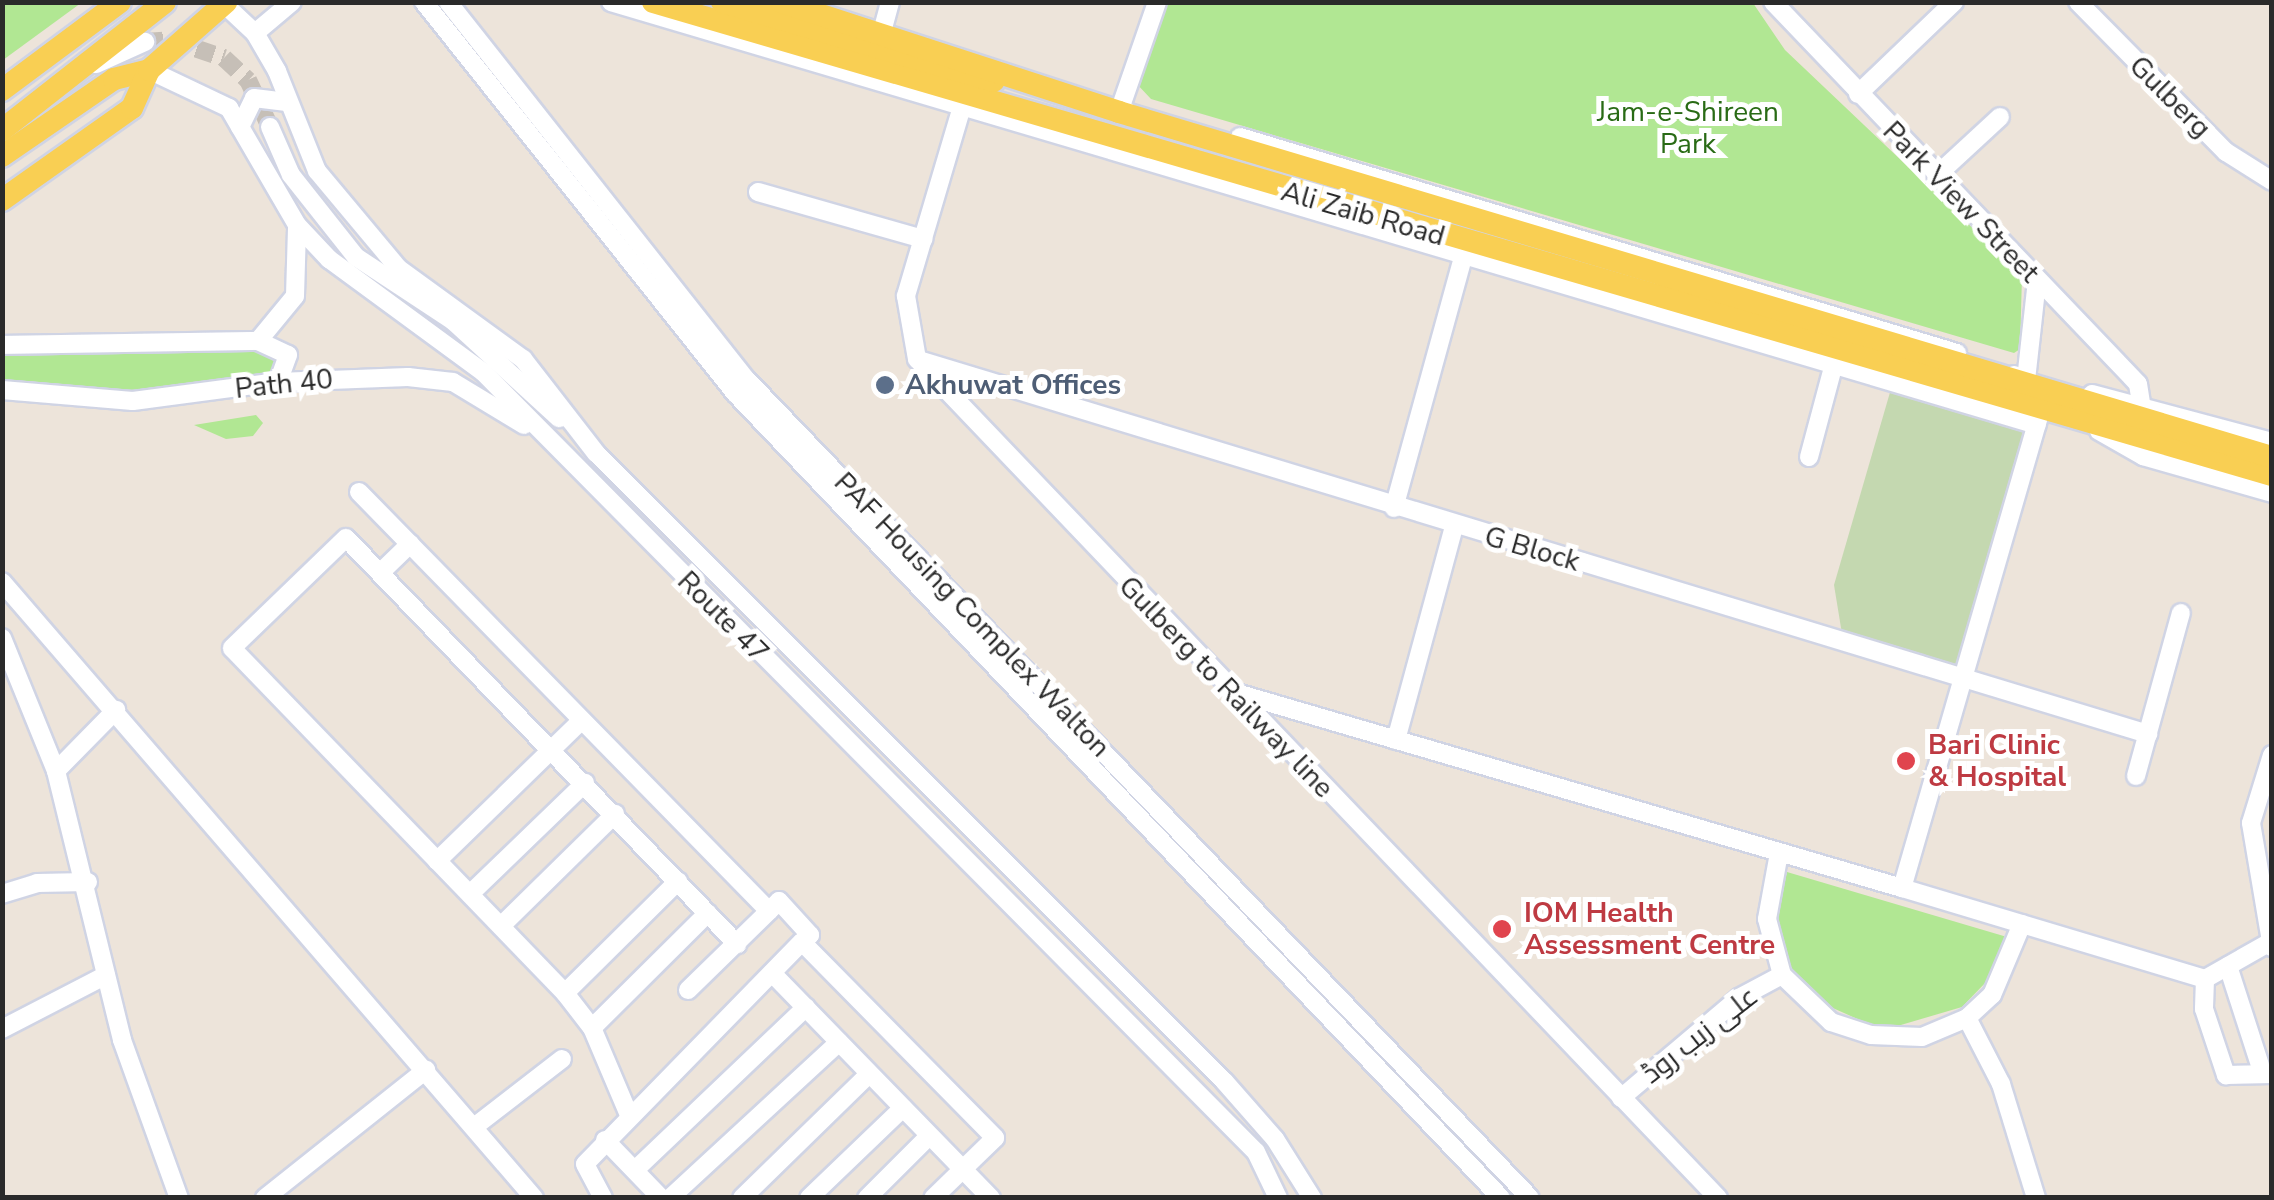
<!DOCTYPE html>
<html>
<head>
<meta charset="utf-8">
<style>
  body { margin:0 }
  #map { position:relative; width:2274px; height:1200px; overflow:hidden; background:#ede4da; font-family:"Nunito Sans",Cairo,sans-serif }
  div>[style] { position:absolute }
  [style*='--x'] { left:calc(var(--x)*1px); top:calc(var(--y)*1px); width:calc(var(--w)*1px); rotate:calc(var(--a)*1deg) }
  .green>* { inset:0; background:#b1e793 }
  .cemetery>* { inset:0; background:#c4d8b0 }
  .minor-tunnel>* { height:18px; margin-top:-9px; transform-origin:0; background:repeating-linear-gradient(90deg,#c6bfb7 0 18px,transparent 0 27px) }
  .roads { filter:drop-shadow(2px 0 #d0d4e4) drop-shadow(-2px 0 #d0d4e4) drop-shadow(0 2px #d0d4e4) drop-shadow(0 -2px #d0d4e4) }
  .minor>* { height:18px; margin:-9px; padding:0 9px; transform-origin:9px; border-radius:9px; background:#fff }
  .major>* { height:22px; margin:-11px; padding:0 11px; transform-origin:11px; border-radius:11px; background:#f9cf53 }
  .dots>* { width:28px; height:28px; translate:-50% -50%; box-sizing:border-box; border:5px solid #fff; border-radius:50% }
  span { translate:-50% -50%; white-space:nowrap; text-align:center; line-height:1.15; -webkit-text-stroke:10px #fff; paint-order:stroke }
  .street-label { font-size:28px; color:#2a2a2a }
  .park-label { font-size:28px; color:#296b15 }
  .service-label { font-size:28px; color:#4e5e75; font-weight:700 }
  .left { translate:0 -50%; text-align:left }
  .health-label { font-size:28px; color:#be3a42; font-weight:700 }
  .frame { position:absolute; inset:0; border:5px solid #2a2a2a; pointer-events:none }
</style>
</head>
<body>
<div id="map">
  <div class="green">
    <div style="clip-path:polygon(3px 2px,81px 2px,81px 3px,3px 60px)"></div>
    <div style="clip-path:polygon(1166px 3px,1753px 3px,1785px 50px,2022px 275px,2020px 349px,2014px 353px,1151px 99px,1135px 82px)"></div>
    <div style="clip-path:polygon(3px 345px,285px 350px,278px 382px,183px 396px,3px 390px)"></div>
    <div style="clip-path:polygon(256px 415px,263px 423px,253px 436px,226px 439px,194px 425px)"></div>
    <div style="clip-path:polygon(1787px 872px,2007px 937px,1988px 980px,1962px 1007px,1894px 1027px,1871px 1025px,1826px 1005px,1790px 971px,1776px 919px)"></div>
  </div>
  <div class="cemetery">
    <div style="clip-path:polygon(1893px 382px,2037px 425px,1965px 676px,1843px 640px,1834px 585px)"></div>
  </div>
  <div class="minor-tunnel">
    <div style="--x:145;--y:42;--w:26;--a:-4"></div>
    <div style="--x:171;--y:40;--w:56;--a:18.8"></div>
    <div style="--x:224;--y:58;--w:33;--a:43"></div>
    <div style="--x:248;--y:80;--w:52;--a:64.9"></div>
  </div>
  <div class="roads">
    <div class="minor">
      <div style="--x:424;--y:2;--w:500;--a:51.5"></div>
      <div style="--x:735;--y:393;--w:1111;--a:46.42"></div>
      <div style="--x:448;--y:2;--w:482;--a:51.7"></div>
      <div style="--x:747;--y:380;--w:1132;--a:46.25"></div>
      <div style="--x:611;--y:2;--w:1487;--a:16.52"></div>
      <div style="--x:1773;--y:2;--w:528;--a:46.3"></div>
      <div style="--x:2138;--y:384;--w:18;--a:81"></div>
      <div style="--x:2078;--y:2;--w:211;--a:45.4"></div>
      <div style="--x:2226;--y:152;--w:54;--a:32.2"></div>
      <div style="--x:224;--y:4;--w:42;--a:43.1"></div>
      <div style="--x:255;--y:33;--w:44;--a:59.9"></div>
      <div style="--x:277;--y:71;--w:108;--a:68.2"></div>
      <div style="--x:317;--y:171;--w:126;--a:50.1"></div>
      <div style="--x:398;--y:268;--w:155;--a:36.1"></div>
      <div style="--x:523;--y:359;--w:119;--a:52.2"></div>
      <div style="--x:596;--y:453;--w:888;--a:45"></div>
      <div style="--x:1224;--y:1081;--w:77;--a:48.7"></div>
      <div style="--x:1275;--y:1139;--w:70;--a:57.9"></div>
      <div style="--x:882;--y:32;--w:31;--a:-75"></div>
      <div style="--x:255;--y:33;--w:48;--a:-40"></div>
      <div style="--x:96;--y:64;--w:54;--a:-24.2"></div>
      <div style="--x:149;--y:70;--w:89;--a:25.4"></div>
      <div style="--x:229;--y:108;--w:135;--a:59.8"></div>
      <div style="--x:297;--y:225;--w:47;--a:46.7"></div>
      <div style="--x:329;--y:259;--w:191;--a:36.3"></div>
      <div style="--x:483;--y:372;--w:1098;--a:45.26"></div>
      <div style="--x:1256;--y:1152;--w:51;--a:64.4"></div>
      <div style="--x:1858;--y:94;--w:133;--a:-43.8"></div>
      <div style="--x:961;--y:110;--w:194;--a:106.5"></div>
      <div style="--x:906;--y:296;--w:64;--a:80.1"></div>
      <div style="--x:917;--y:359;--w:1160;--a:46.33"></div>
      <div style="--x:1128;--y:112;--w:9;--a:180"></div>
      <div style="--x:1119;--y:112;--w:116;--a:-70.9"></div>
      <div style="--x:240;--y:127;--w:32;--a:-64"></div>
      <div style="--x:254;--y:98;--w:33;--a:7"></div>
      <div style="--x:270;--y:127;--w:52;--a:66.4"></div>
      <div style="--x:291;--y:175;--w:105;--a:51.6"></div>
      <div style="--x:356;--y:257;--w:116;--a:33.4"></div>
      <div style="--x:453;--y:321;--w:144;--a:42.5"></div>
      <div style="--x:1240;--y:137;--w:749;--a:16.77"></div>
      <div style="--x:1936;--y:176;--w:87;--a:-42.7"></div>
      <div style="--x:758;--y:192;--w:172;--a:15.9"></div>
      <div style="--x:258;--y:341;--w:33;--a:25"></div>
      <div style="--x:288;--y:355;--w:29;--a:110"></div>
      <div style="--x:2;--y:345;--w:256;--a:-0.9"></div>
      <div style="--x:258;--y:341;--w:58;--a:-50.6"></div>
      <div style="--x:295;--y:296;--w:69;--a:-88.3"></div>
      <div style="--x:919;--y:360;--w:1285;--a:16.93"></div>
      <div style="--x:2014;--y:375;--w:13;--a:23"></div>
      <div style="--x:2026;--y:380;--w:100;--a:-83.7"></div>
      <div style="--x:2;--y:390;--w:131;--a:4.8"></div>
      <div style="--x:133;--y:401;--w:146;--a:-7.5"></div>
      <div style="--x:278;--y:382;--w:130;--a:-2.2"></div>
      <div style="--x:408;--y:377;--w:45;--a:6.3"></div>
      <div style="--x:453;--y:382;--w:83;--a:31.2"></div>
      <div style="--x:2092;--y:394;--w:186;--a:14.9"></div>
      <div style="--x:2099;--y:431;--w:51;--a:29.6"></div>
      <div style="--x:2143;--y:456;--w:134;--a:16"></div>
      <div style="--x:1809;--y:457;--w:96;--a:-75"></div>
      <div style="--x:359;--y:492;--w:586;--a:45.62"></div>
      <div style="--x:769;--y:911;--w:14;--a:-45"></div>
      <div style="--x:779;--y:901;--w:46;--a:47.6"></div>
      <div style="--x:810;--y:935;--w:11;--a:139"></div>
      <div style="--x:802;--y:942;--w:275;--a:45.4"></div>
      <div style="--x:995;--y:1138;--w:86;--a:135.9"></div>
      <div style="--x:1394;--y:508;--w:260;--a:-74.6"></div>
      <div style="--x:380;--y:573;--w:42;--a:-44"></div>
      <div style="--x:2;--y:582;--w:814;--a:49.18"></div>
      <div style="--x:2;--y:638;--w:144;--a:67.9"></div>
      <div style="--x:56;--y:771;--w:277;--a:76.2"></div>
      <div style="--x:122;--y:1040;--w:168;--a:70.2"></div>
      <div style="--x:1233;--y:692;--w:697;--a:16.33"></div>
      <div style="--x:1902;--y:888;--w:491;--a:-73.8"></div>
      <div style="--x:1396;--y:740;--w:222;--a:-74.8"></div>
      <div style="--x:2272;--y:755;--w:71;--a:107.2"></div>
      <div style="--x:2251;--y:823;--w:126;--a:80.4"></div>
      <div style="--x:56;--y:771;--w:86;--a:-45.5"></div>
      <div style="--x:2136;--y:776;--w:169;--a:-74.6"></div>
      <div style="--x:1779;--y:853;--w:67;--a:100.3"></div>
      <div style="--x:1767;--y:919;--w:58;--a:75"></div>
      <div style="--x:1782;--y:975;--w:68;--a:43.8"></div>
      <div style="--x:1831;--y:1022;--w:42;--a:18"></div>
      <div style="--x:1871;--y:1035;--w:51;--a:2.2"></div>
      <div style="--x:1922;--y:1037;--w:49;--a:-22.9"></div>
      <div style="--x:1967;--y:1018;--w:34;--a:-43"></div>
      <div style="--x:1992;--y:995;--w:77;--a:-67.1"></div>
      <div style="--x:437;--y:861;--w:202;--a:-44.2"></div>
      <div style="--x:1902;--y:888;--w:316;--a:16.7"></div>
      <div style="--x:2205;--y:979;--w:77;--a:-29.6"></div>
      <div style="--x:2;--y:894;--w:37;--a:-17"></div>
      <div style="--x:37;--y:883;--w:51;--a:-1.1"></div>
      <div style="--x:470;--y:894;--w:160;--a:-44"></div>
      <div style="--x:501;--y:926;--w:160;--a:-44.5"></div>
      <div style="--x:2228;--y:966;--w:104;--a:72.1"></div>
      <div style="--x:772;--y:973;--w:314;--a:45.8"></div>
      <div style="--x:2205;--y:979;--w:30;--a:92"></div>
      <div style="--x:2204;--y:1009;--w:70;--a:71.6"></div>
      <div style="--x:2226;--y:1075;--w:46;--a:-1.2"></div>
      <div style="--x:688;--y:990;--w:113;--a:-44.3"></div>
      <div style="--x:565;--y:993;--w:159;--a:-44.7"></div>
      <div style="--x:1967;--y:1018;--w:74;--a:62.7"></div>
      <div style="--x:2001;--y:1084;--w:119;--a:72.9"></div>
      <div style="--x:592;--y:1028;--w:163;--a:-44.8"></div>
      <div style="--x:2;--y:1029;--w:117;--a:-27.4"></div>
      <div style="--x:1621;--y:1098;--w:155;--a:-40.3"></div>
      <div style="--x:1739;--y:998;--w:49;--a:-28.1"></div>
      <div style="--x:629;--y:1115;--w:95;--a:-113"></div>
      <div style="--x:592;--y:1028;--w:44;--a:-127.6"></div>
      <div style="--x:565;--y:993;--w:479;--a:-134"></div>
      <div style="--x:232;--y:648;--w:158;--a:-44"></div>
      <div style="--x:346;--y:538;--w:564;--a:46.08"></div>
      <div style="--x:474;--y:1127;--w:111;--a:-37.7"></div>
      <div style="--x:605;--y:1140;--w:81;--a:46"></div>
      <div style="--x:635;--y:1170;--w:236;--a:-43.6"></div>
      <div style="--x:265;--y:1198;--w:206;--a:-38.5"></div>
      <div style="--x:603;--y:1198;--w:38;--a:-118"></div>
      <div style="--x:585;--y:1164;--w:310;--a:-45.7"></div>
      <div style="--x:670;--y:1198;--w:230;--a:-42.7"></div>
      <div style="--x:742;--y:1198;--w:177;--a:-44.3"></div>
      <div style="--x:809;--y:1198;--w:130;--a:-43.8"></div>
      <div style="--x:867;--y:1198;--w:88;--a:-45"></div>
    </div>
    <div class="major">
      <div style="--x:653;--y:2;--w:1687;--a:16.29"></div>
      <div style="--x:722;--y:2;--w:283;--a:16.2"></div>
      <div style="--x:781;--y:2;--w:355;--a:18"></div>
      <div style="--x:1119;--y:112;--w:1204;--a:16.66"></div>
      <div style="--x:2;--y:90;--w:147;--a:-36.7"></div>
      <div style="--x:2;--y:130;--w:207;--a:-38.1"></div>
      <div style="--x:2;--y:156;--w:136;--a:-34.5"></div>
      <div style="--x:114;--y:79;--w:36;--a:-14"></div>
      <div style="--x:2;--y:200;--w:159;--a:-35.3"></div>
      <div style="--x:132;--y:108;--w:42;--a:-65.9"></div>
      <div style="--x:149;--y:70;--w:103;--a:-41.4"></div>
    </div>
  </div>
  <div class="dots">
    <div style="left:885px;top:385px;background:#5c6f8a"></div>
    <div style="left:1906px;top:761px;background:#e0444e"></div>
    <div style="left:1502px;top:929px;background:#e0444e"></div>
  </div>
  <div class="street-label">
    <span style="left:2170px;top:97px;rotate:45deg">Gulberg</span>
    <span style="left:1961px;top:202px;rotate:46deg">Park View Street</span>
    <span style="left:1363px;top:214px;rotate:16deg">Ali Zaib Road</span>
    <span style="left:284px;top:384px;rotate:-6deg">Path 40</span>
    <span style="left:1532px;top:549px;rotate:16deg">G Block</span>
    <span style="left:972px;top:615px;rotate:46deg">PAF Housing Complex Walton</span>
    <span style="left:723px;top:617px;rotate:45deg">Route 47</span>
    <span style="left:1226px;top:687px;rotate:46deg">Gulberg to Railway line</span>
    <span style="left:1700px;top:1035px;rotate:-38deg">علی زیب روڈ</span>
  </div>
  <div class="park-label">
    <span style="left:1688px;top:128px">Jam-e-Shireen<br>Park</span>
  </div>
  <div class="service-label">
    <span class="left" style="left:905px;top:385px">Akhuwat Offices</span>
  </div>
  <div class="health-label">
    <span class="left" style="left:1928px;top:761px">Bari Clinic<br>&amp; Hospital</span>
    <span class="left" style="left:1524px;top:929px">IOM Health<br>Assessment Centre</span>
  </div>
  <div class="frame"></div>
</div>
</body>
</html>
